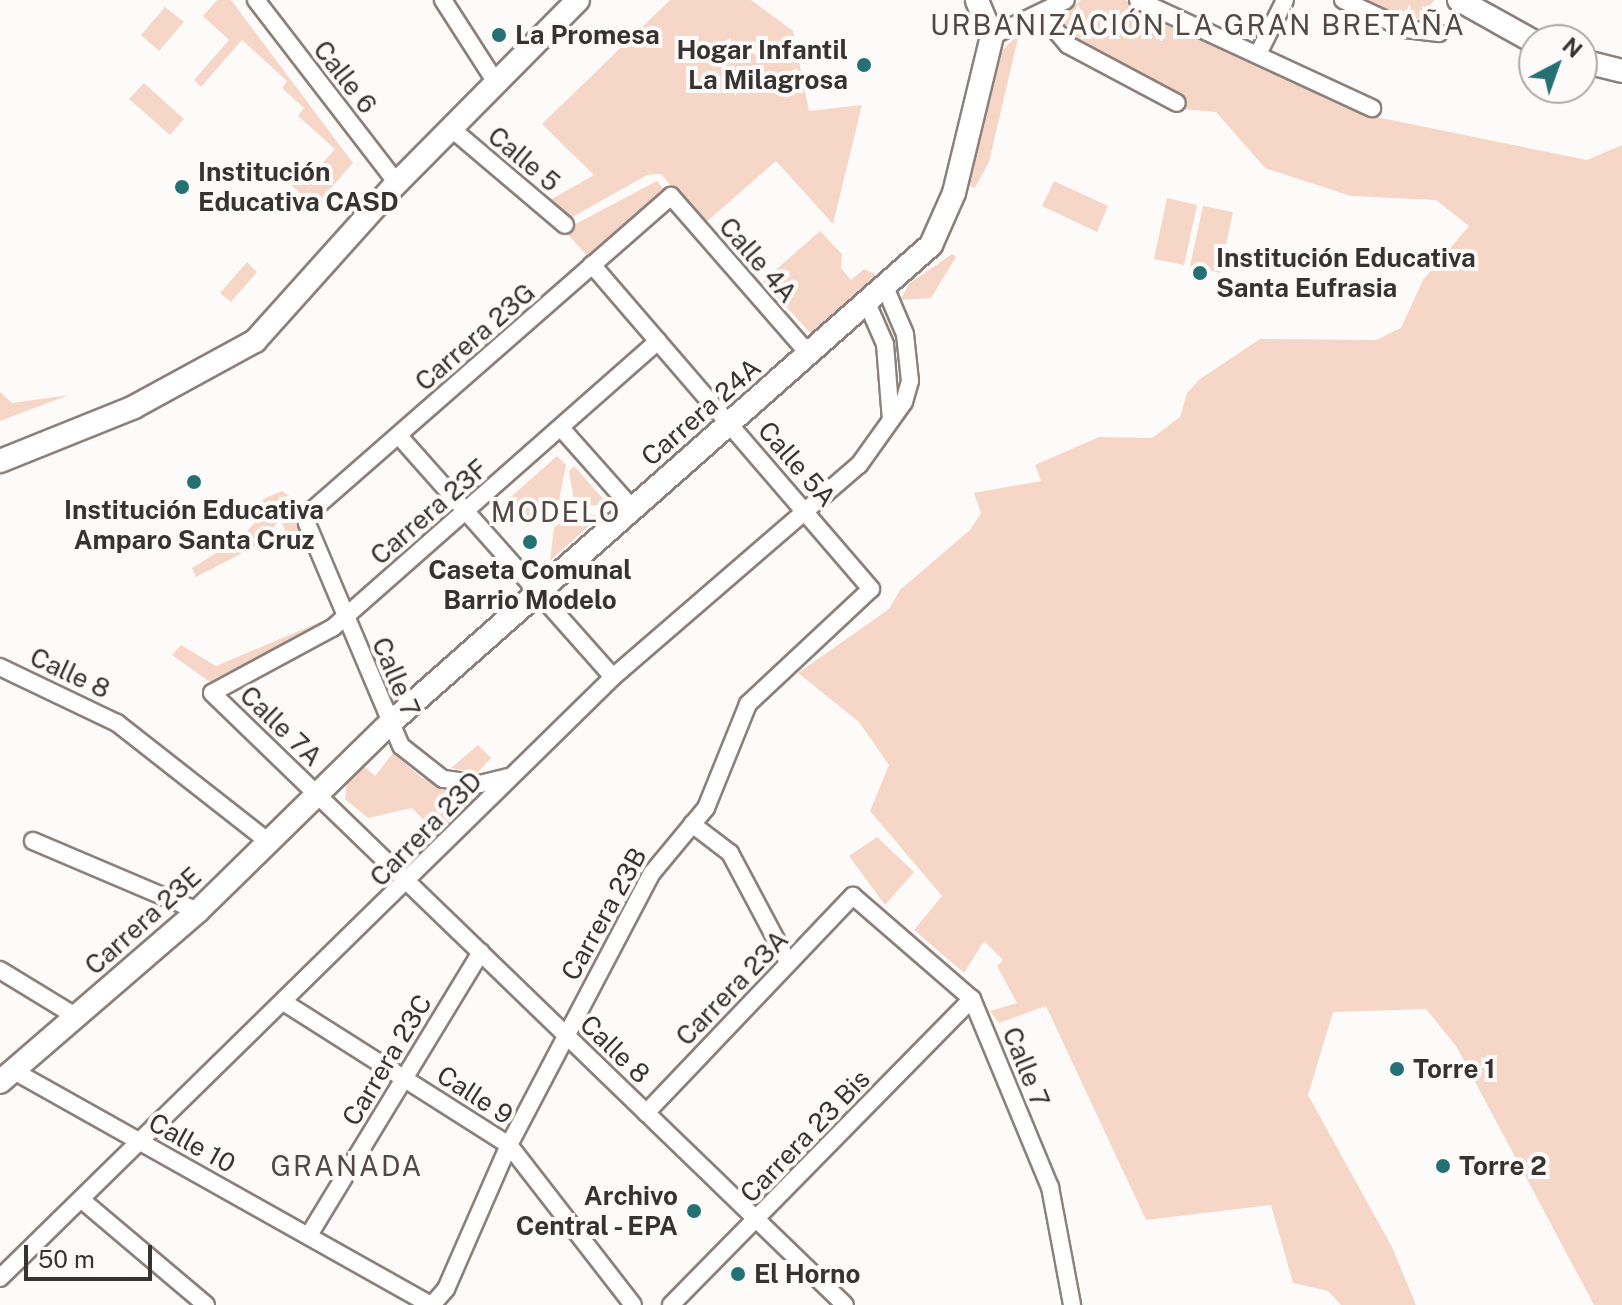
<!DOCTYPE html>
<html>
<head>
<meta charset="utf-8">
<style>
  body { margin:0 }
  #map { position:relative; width:1622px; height:1305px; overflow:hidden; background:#fdfbfa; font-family:"Public Sans",sans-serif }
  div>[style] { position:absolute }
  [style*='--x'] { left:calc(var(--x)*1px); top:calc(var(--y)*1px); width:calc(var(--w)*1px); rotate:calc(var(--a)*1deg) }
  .green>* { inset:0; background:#f6d6c7 }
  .roads { filter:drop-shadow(2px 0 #8b817c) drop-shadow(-2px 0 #8b817c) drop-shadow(0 2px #8b817c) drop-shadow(0 -2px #8b817c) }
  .street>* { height:16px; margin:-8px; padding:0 8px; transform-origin:8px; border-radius:8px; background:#fff }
  .secondary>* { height:22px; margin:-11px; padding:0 11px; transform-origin:11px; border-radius:11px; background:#fff }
  .dots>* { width:22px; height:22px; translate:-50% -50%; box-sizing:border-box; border:4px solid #fdfbfa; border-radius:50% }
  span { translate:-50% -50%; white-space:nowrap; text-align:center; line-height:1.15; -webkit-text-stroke:8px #fdfbfa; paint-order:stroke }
  .poi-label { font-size:26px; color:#383331; font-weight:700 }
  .left { translate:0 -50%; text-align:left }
  .right { translate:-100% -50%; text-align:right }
  .street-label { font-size:26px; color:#383331 }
  .neighbourhood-label { font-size:28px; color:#524944; letter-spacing:2px }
  .north { position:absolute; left:1518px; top:24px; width:80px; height:80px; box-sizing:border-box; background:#fdfbfa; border:2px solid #aeabaa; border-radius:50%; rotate:41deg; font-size:22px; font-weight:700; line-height:32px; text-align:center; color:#383331 }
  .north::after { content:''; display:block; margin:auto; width:28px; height:36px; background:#257072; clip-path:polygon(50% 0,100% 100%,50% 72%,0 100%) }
  .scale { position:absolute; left:24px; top:1245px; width:128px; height:36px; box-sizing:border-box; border:4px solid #383331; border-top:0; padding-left:10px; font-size:24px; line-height:28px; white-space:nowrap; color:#383331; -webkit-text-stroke:6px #fdfbfa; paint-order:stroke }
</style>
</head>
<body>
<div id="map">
  <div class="green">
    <div style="clip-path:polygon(217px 0,231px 0,353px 163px,315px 206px,291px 185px,312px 161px,319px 167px,335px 149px,298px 116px,304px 108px,282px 88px,287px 81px,242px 40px,201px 87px,194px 80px,229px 40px,203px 16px)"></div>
    <div style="clip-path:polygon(670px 0,751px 0,793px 31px,809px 111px,862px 105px,833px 224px,776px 161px,704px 224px,661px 174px,647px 175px,569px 219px,550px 200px,594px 175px,542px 124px)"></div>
    <div style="clip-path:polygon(1081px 0,1126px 0,1371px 116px,1587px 160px,1622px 145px,1622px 1305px,1594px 1305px,1456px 1046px,1426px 1009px,1333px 1012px,1308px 1095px,1392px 1247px,1416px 1305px,1341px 1305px,1328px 1291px,1293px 1283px,1271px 1205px,1146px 1220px,1046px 1006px,999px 1023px,990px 1011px,1017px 1003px,997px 966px,1003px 960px,984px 941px,964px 973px,914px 930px,942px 896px,870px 811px,889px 765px,859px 722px,798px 673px,889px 609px,900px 590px,970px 530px,981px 513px,974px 493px,1041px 481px,1035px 465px,1099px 437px,1152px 438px,1180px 417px,1187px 393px,1200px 379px,1260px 339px,1376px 340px,1401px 328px,1423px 280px,1469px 226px,1436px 200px,1351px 196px,1265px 168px,1216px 112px,1181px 109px,1186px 99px,1054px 25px)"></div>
    <div style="clip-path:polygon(1360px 0,1434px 0,1421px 21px,1406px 22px)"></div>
    <div style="clip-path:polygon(165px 7px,184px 22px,159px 51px,141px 35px)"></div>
    <div style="clip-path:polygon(1019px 34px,989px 162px,975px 188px,966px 185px,1000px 52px)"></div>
    <div style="clip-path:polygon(144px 83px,184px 119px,170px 135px,129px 99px)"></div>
    <div style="clip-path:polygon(657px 181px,667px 193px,588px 257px,564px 230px)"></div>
    <div style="clip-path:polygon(1054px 181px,1108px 206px,1097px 232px,1042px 206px)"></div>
    <div style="clip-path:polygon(1167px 198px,1197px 205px,1184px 265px,1154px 259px)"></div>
    <div style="clip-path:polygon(1203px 206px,1233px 212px,1220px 273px,1190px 266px)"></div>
    <div style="clip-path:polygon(820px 231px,842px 254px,841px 268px,851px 280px,864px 269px,881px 277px,812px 335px,763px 281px)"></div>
    <div style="clip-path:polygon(952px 254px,956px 257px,931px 298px,900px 300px,910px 283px)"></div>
    <div style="clip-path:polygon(247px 262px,257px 272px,231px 302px,220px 293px)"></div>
    <div style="clip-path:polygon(0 392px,12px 403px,69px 395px,0 421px)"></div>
    <div style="clip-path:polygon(557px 456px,566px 465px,559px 500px,534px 517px,494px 512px)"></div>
    <div style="clip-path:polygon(574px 466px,606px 502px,605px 505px,575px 506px,569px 471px)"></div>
    <div style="clip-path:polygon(282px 491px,302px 505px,301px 535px,290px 541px,280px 519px,262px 543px,196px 577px,192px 568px,242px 537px,264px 512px,263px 499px)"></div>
    <div style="clip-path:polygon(575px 511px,600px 516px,550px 561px,554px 528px)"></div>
    <div style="clip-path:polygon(327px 619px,334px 625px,214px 685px,172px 655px,181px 645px,216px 666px)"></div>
    <div style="clip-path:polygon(478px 745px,491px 758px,477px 773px,451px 768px)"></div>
    <div style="clip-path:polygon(393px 753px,422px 778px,478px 794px,440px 837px,412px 808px,368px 818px,345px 799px,347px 783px,365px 767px,375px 776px)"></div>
    <div style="clip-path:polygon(877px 837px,914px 872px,885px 905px,849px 856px)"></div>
  </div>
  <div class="roads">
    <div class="street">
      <div style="--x:256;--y:0;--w:231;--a:52.4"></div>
      <div style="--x:443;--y:0;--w:100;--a:57.3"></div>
      <div style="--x:1138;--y:0;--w:258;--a:24.8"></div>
      <div style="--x:1343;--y:0;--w:68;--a:25.1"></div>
      <div style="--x:1405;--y:29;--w:34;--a:7"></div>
      <div style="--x:1041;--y:13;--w:42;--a:49.8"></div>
      <div style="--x:1068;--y:45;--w:123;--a:28"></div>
      <div style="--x:992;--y:36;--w:82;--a:-25.9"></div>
      <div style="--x:1258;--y:54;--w:60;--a:-63.4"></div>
      <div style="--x:452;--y:129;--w:148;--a:40.3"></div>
      <div style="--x:867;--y:303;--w:45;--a:66.3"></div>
      <div style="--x:885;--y:344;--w:76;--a:85.5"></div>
      <div style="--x:658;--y:341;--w:434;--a:138.6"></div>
      <div style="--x:332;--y:628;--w:136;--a:151.6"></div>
      <div style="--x:212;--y:693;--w:880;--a:44.03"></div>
      <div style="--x:561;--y:428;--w:108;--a:48.4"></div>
      <div style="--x:399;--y:436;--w:322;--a:48.4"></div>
      <div style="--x:0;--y:667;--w:130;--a:25.6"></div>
      <div style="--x:117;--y:723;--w:193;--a:38.1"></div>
      <div style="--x:508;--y:777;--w:29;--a:166"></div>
      <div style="--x:480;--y:784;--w:37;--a:-172"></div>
      <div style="--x:443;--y:779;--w:53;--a:-141.8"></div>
      <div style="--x:401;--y:746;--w:242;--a:-112.9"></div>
      <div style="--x:307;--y:523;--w:10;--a:-79"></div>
      <div style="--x:309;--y:513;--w:481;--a:-41.2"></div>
      <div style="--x:671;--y:196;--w:210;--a:48.9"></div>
      <div style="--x:692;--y:824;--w:48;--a:37.3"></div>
      <div style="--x:730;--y:853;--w:123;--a:62"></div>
      <div style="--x:33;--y:841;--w:179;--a:23"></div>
      <div style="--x:0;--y:970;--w:90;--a:31.4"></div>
      <div style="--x:285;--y:1003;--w:265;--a:32.4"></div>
      <div style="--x:509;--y:1145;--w:202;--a:52.2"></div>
      <div style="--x:14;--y:1071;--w:478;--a:29.3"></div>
      <div style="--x:646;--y:1113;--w:300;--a:-46.4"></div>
      <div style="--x:853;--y:896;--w:157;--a:40.9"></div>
      <div style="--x:972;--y:999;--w:204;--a:67.5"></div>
      <div style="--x:1050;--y:1187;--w:120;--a:79.4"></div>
      <div style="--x:83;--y:1201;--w:161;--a:40.2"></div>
      <div style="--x:309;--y:1235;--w:331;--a:-58.7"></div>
      <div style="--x:0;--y:1278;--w:858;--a:-44.43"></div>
      <div style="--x:613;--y:677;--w:325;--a:-40.8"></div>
      <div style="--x:859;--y:465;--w:77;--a:-54.5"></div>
      <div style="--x:904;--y:402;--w:22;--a:-74"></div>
      <div style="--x:910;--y:381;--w:47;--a:-96.1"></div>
      <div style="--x:905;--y:334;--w:51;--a:-113.1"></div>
      <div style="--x:432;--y:1305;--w:21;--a:-49"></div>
      <div style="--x:446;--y:1289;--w:157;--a:-66.4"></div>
      <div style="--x:509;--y:1145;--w:307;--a:-62.3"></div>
      <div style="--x:652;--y:873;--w:85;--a:-50.3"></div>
      <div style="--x:706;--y:808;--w:112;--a:-68"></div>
      <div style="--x:748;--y:704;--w:168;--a:-43.1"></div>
      <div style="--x:871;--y:589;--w:428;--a:-130.7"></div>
      <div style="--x:671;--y:1305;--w:429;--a:-45.5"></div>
    </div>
    <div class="secondary">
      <div style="--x:1459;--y:0;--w:86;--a:29.2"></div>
      <div style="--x:1582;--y:61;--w:41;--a:14"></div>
      <div style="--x:0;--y:461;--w:144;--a:-21.9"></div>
      <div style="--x:134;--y:407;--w:138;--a:-28.6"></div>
      <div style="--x:255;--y:341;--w:212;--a:-48.1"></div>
      <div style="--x:397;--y:183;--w:257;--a:-45.3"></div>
      <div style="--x:0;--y:1082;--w:262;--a:-40.8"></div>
      <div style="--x:198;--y:911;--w:266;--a:-44.4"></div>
      <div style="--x:388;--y:725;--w:725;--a:-41.48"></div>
      <div style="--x:931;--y:245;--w:57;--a:-66.1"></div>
      <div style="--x:954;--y:193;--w:162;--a:-76.4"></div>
      <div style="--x:992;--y:36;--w:39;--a:-113"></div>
    </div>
  </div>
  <div class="dots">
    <div style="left:499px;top:35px;background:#257072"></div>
    <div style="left:864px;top:65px;background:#257072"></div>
    <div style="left:182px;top:187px;background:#257072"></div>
    <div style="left:1200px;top:273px;background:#257072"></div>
    <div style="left:194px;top:482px;background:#257072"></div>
    <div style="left:530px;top:542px;background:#257072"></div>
    <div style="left:1397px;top:1069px;background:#257072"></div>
    <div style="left:1443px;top:1166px;background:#257072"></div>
    <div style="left:694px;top:1211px;background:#257072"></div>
    <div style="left:738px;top:1274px;background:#257072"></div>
  </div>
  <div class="poi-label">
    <span class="left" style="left:515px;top:35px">La Promesa</span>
    <span class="right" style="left:848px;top:65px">Hogar Infantil<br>La Milagrosa</span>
    <span class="left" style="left:198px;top:187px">Institución<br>Educativa CASD</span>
    <span class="left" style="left:1216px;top:273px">Institución Educativa<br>Santa Eufrasia</span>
    <span style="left:194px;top:525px">Institución Educativa<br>Amparo Santa Cruz</span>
    <span style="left:530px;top:585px">Caseta Comunal<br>Barrio Modelo</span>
    <span class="left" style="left:1413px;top:1069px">Torre 1</span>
    <span class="left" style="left:1459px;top:1166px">Torre 2</span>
    <span class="right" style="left:678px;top:1211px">Archivo<br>Central - EPA</span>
    <span class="left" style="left:754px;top:1274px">El Horno</span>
  </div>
  <div class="street-label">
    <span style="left:345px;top:77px;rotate:52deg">Calle 6</span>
    <span style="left:524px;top:159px;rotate:40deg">Calle 5</span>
    <span style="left:758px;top:260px;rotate:49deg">Calle 4A</span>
    <span style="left:475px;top:337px;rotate:-41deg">Carrera 23G</span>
    <span style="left:701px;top:412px;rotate:-41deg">Carrera 24A</span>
    <span style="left:797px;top:464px;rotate:49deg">Calle 5A</span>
    <span style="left:429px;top:512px;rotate:-41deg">Carrera 23F</span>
    <span style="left:70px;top:673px;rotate:25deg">Calle 8</span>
    <span style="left:396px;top:677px;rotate:67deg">Calle 7</span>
    <span style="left:281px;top:726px;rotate:44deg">Calle 7A</span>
    <span style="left:426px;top:829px;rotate:-46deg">Carrera 23D</span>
    <span style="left:604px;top:914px;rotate:-61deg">Carrera 23B</span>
    <span style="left:143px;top:921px;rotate:-42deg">Carrera 23E</span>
    <span style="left:732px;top:988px;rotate:-46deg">Carrera 23A</span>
    <span style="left:615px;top:1049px;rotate:44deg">Calle 8</span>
    <span style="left:387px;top:1060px;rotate:-59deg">Carrera 23C</span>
    <span style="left:1026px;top:1067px;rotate:68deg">Calle 7</span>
    <span style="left:475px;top:1095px;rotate:33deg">Calle 9</span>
    <span style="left:805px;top:1136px;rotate:-46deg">Carrera 23 Bis</span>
    <span style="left:192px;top:1143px;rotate:29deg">Calle 10</span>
  </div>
  <div class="neighbourhood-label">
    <span style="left:1198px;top:25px">URBANIZACIÓN LA GRAN BRETAÑA</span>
    <span style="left:556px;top:512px">MODELO</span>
    <span style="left:347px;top:1166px">GRANADA</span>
  </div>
  <div class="north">N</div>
  <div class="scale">50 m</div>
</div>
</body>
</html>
